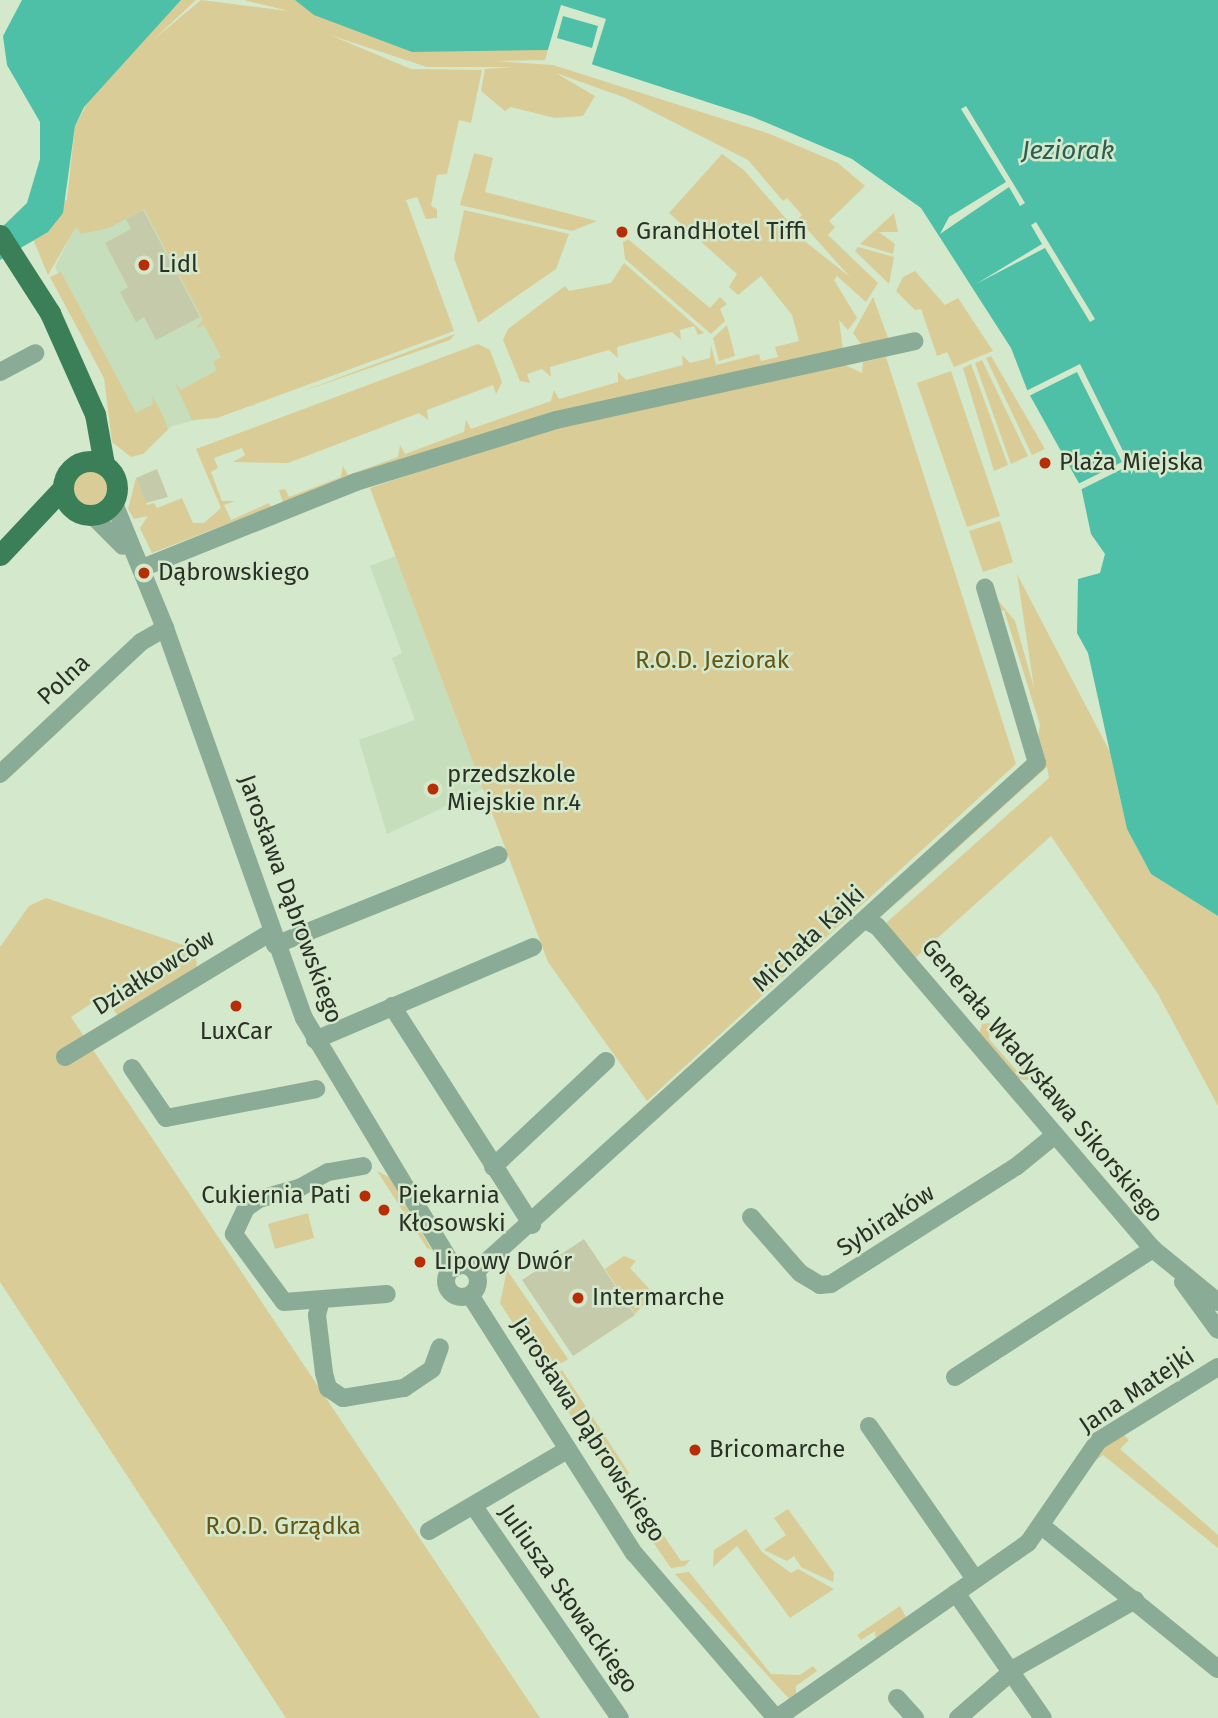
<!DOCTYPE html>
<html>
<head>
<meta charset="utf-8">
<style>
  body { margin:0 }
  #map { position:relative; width:1218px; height:1718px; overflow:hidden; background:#d4e8cb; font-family:"Fira Sans",sans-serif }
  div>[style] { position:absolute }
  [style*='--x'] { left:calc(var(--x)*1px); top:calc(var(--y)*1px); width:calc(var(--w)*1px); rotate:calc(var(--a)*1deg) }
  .built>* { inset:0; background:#c6debb }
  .green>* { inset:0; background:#dacc96 }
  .round { border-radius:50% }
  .water>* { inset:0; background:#4ec0a8 }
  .pier>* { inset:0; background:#d4e8cb }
  .building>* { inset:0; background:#c5cbaa }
  .minor>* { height:18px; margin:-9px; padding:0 9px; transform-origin:9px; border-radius:9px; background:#8aac96 }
  .minor>.ring { margin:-9px; padding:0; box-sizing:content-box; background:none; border:18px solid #8aac96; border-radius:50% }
  .major>* { height:21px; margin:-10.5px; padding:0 10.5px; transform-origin:10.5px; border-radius:10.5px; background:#3a7f58 }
  .major>.ring { margin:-10.5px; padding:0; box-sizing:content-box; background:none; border:21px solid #3a7f58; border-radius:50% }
  .dots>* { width:19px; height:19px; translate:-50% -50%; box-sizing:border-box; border:4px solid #d4e8cb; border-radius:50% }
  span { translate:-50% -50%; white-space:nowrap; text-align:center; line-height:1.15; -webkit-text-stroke:5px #d4e8cb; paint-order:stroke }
  .poi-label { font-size:24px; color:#293126 }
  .left { translate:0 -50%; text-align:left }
  .right { translate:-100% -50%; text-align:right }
  .park-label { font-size:24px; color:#655614 }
  .street-label { font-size:24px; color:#293126 }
  .water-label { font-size:26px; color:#2e5e53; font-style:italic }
</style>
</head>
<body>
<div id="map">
  <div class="built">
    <div style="clip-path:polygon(145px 198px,255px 405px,172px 426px,143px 454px,55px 267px,76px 226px,81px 234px)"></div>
    <div style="clip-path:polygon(396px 556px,483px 789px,387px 834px,359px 740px,415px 720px,392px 658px,402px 653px,370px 566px)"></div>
  </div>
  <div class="green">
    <div style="clip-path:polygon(181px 0,196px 0,152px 41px,201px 0,289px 11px,244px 0,323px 0,460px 40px,548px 50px,545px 60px,494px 61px,553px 65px,770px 134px,838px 163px,865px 186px,829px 221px,835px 227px,828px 235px,878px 283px,866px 302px,837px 276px,834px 280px,857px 318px,848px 330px,839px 320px,843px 350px,283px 503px,279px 490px,285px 489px,289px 497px,341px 477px,343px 466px,348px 475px,398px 457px,400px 445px,405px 454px,464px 432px,466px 420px,471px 429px,551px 401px,554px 390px,559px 399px,618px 382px,618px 372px,626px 380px,683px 365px,682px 355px,690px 363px,710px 358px,711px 345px,716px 365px,759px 354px,761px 361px,778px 357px,775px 347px,799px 341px,792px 315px,761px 276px,738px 295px,729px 287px,737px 274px,669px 213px,722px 154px,744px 170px,807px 243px,850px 277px,798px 219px,802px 215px,787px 198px,783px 201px,748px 160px,626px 98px,556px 73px,595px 96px,583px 116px,555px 118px,511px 107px,505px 111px,481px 91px,485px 69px,512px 67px,427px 67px,330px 35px,411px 69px,482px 70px,471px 123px,459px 120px,447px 174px,437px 175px,431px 206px,437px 209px,437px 218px,426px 219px,417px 197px,406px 200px,454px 331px,217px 418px,192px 420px,175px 383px,181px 390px,217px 370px,213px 362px,221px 357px,204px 325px,195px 329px,203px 320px,144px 209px,109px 228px,81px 234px,76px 227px,48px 275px,33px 239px,67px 199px,75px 126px,94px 90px)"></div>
    <div style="clip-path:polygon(474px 153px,493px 158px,485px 192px,597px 221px,572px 231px,460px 205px)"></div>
    <div style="clip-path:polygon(464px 210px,569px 234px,556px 269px,478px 323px,454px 258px)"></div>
    <div style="clip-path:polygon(894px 213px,898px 232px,879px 232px,895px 244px,893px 254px,860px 244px)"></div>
    <div style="clip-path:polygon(622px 234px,710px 308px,720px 297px,727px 304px,720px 309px,725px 321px,711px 334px,625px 259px)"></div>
    <div style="clip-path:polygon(858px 247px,894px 257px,889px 284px,855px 251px)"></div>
    <div style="clip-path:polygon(624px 263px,704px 333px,698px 335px,694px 326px,680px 330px,681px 340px,672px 332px,617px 347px,618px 358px,609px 350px,550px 367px,551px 377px,542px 369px,527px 374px,530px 383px,520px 381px,503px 340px,508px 329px,565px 286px,569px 291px,611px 283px)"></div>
    <div style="clip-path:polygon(915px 271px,945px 305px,958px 298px,993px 351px,954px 367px,947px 352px,937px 356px,921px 309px,915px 310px,896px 291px,903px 277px)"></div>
    <div style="clip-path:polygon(61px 272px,136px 413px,153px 404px,152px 395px,164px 418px,168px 429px,143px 454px,131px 457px,112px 442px,104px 378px,50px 277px)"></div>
    <div style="clip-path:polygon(873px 297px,890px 343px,866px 351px,853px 333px)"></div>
    <div style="clip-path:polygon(727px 325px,735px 356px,719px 361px,713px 338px)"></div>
    <div style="clip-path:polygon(455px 334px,450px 340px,298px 393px)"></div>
    <div style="clip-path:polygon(478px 344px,490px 350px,502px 382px,496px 394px,493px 385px,427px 410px,428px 420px,419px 413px,288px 463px,233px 462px,245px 455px,242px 448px,214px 458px,218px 468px,211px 472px,222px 501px,235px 501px,224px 505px,231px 520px,269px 503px,271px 507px,152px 553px,140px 528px,148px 516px,134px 519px,128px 509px,136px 478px,147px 505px,154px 503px,157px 508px,182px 498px,193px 523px,204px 523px,221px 508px,196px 449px)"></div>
    <div style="clip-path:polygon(991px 356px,1045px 449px,1032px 455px,986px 358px)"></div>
    <div style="clip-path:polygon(886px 357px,1016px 764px,647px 1101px,548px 962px,370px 488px,556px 426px,843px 364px,862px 373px,863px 362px)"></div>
    <div style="clip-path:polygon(982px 360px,1028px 456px,1011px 464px,975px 363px)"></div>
    <div style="clip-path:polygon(971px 364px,1008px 465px,994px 471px,963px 368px)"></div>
    <div style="clip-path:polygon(951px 371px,1000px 516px,967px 527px,917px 383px)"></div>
    <div class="round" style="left:73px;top:471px;width:34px;height:34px"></div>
    <div style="clip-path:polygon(1000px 521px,1013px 562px,983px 572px,969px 531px)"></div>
    <div style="clip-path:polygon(1017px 574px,1110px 752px,1127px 829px,1151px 874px,1218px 916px,1218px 1106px,1158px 994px,1051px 836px,914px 959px,886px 923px,1049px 778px,1047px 767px,886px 913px,1031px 776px,1040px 725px,1004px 610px,992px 614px,996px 598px,1015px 621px,1034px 688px)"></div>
    <div style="clip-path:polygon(46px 898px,195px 949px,197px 966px,133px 1009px,117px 1015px,104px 995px,71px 1017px,540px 1718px,286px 1718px,0 1282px,0 947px,29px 906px)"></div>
    <div style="clip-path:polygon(990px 1023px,989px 1039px,1017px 1071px,1021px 1066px,1029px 1068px,1028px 1080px,1016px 1079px,979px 1034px,982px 1024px)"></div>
    <div style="clip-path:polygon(377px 1171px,389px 1177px,432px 1250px,427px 1248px)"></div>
    <div style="clip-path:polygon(308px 1213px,314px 1238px,275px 1249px,268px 1224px)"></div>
    <div style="clip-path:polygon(624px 1256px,636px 1261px,630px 1268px,654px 1294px,635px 1314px,605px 1269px)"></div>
    <div style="clip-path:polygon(507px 1270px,568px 1359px,545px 1374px,500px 1303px)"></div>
    <div style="clip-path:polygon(562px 1370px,629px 1473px,617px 1488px,548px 1380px)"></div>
    <div style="clip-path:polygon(1124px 1435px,1129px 1440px,1120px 1449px,1218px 1535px,1218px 1548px,1103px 1455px,1088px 1466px,1107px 1443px)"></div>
    <div style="clip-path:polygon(631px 1487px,681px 1561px,690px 1560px,685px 1566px,671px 1568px,655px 1545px,621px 1494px)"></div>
    <div style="clip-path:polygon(788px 1509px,834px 1573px,833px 1582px,801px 1567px,794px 1556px,787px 1561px,764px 1550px,786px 1535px,774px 1518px)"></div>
    <div style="clip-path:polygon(746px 1529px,762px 1552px,791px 1573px,798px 1569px,834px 1589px,790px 1618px,737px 1546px,713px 1567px,714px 1550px)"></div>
    <div style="clip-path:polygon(689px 1572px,771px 1674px,800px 1675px,813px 1666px,817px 1671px,796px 1686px,796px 1697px,791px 1701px,675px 1574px)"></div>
    <div style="clip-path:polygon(900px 1606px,907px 1619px,876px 1641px,875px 1631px,861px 1640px,857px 1635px)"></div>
  </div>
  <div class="water">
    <div style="clip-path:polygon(22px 0,181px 0,84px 107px,75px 126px,63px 213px,48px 232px,0 260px,0 229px,27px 203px,40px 159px,40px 122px,7px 65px,3px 36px)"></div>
    <div style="clip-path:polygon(295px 0,1218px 0,1218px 916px,1151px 874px,1127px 829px,1088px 653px,1077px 633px,1078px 579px,1100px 573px,1105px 554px,1091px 534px,1081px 487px,1028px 392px,1011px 348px,921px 208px,852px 159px,753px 117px,548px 50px,412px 52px,314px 15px)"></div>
  </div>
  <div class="pier">
    <div style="clip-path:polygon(evenodd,561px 5px,606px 19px,591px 67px,547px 53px,561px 5px,563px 16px,598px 26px,592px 48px,557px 38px,563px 16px)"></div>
    <div style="clip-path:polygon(966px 106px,1025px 203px,1020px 206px,1009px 187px,940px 234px,949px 217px,1006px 182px,961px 109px)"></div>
    <div style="clip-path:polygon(1036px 222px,1095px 319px,1090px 322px,1045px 248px,976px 284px,1042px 244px,1031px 225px)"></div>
    <div style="clip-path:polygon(1080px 364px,1130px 465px,1078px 491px,1076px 485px,1122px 462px,1077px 372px,1027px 397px,1024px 392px)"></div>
  </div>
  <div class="building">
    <div style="clip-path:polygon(143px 210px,200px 317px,156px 340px,144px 317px,136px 322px,120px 292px,128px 287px,105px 243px,131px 229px,126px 219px)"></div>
    <div style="clip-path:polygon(157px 469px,168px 497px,146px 503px,136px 478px)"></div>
    <div style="clip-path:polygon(584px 1239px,635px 1315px,573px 1356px,522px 1280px)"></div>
  </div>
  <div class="minor">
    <div style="--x:0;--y:372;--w:40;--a:-28"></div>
    <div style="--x:113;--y:501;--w:137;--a:67.7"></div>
    <div style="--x:165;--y:628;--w:414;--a:70.4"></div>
    <div style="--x:304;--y:1018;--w:292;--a:59"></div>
    <div style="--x:91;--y:514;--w:45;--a:45"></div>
    <div style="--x:142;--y:568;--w:231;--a:-21.9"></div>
    <div style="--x:356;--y:482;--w:209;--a:-17.2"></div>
    <div style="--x:556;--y:420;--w:367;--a:-12.4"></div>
    <div style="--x:0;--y:774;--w:193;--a:-43.1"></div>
    <div style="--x:141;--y:642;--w:28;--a:-30"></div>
    <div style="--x:865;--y:920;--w:13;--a:27"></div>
    <div style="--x:877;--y:926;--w:425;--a:49.5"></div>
    <div style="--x:1153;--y:1249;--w:84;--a:39.2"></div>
    <div style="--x:275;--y:945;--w:241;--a:-21.9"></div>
    <div style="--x:392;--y:1006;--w:260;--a:57.4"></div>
    <div style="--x:315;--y:1040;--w:237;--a:-23.1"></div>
    <div style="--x:65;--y:1057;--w:240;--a:-31.2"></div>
    <div style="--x:132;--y:1068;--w:60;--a:55.8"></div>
    <div style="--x:166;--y:1118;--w:153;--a:-10.9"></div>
    <div style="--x:363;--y:1166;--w:36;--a:170"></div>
    <div style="--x:328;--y:1172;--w:33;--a:151"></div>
    <div style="--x:299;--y:1188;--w:41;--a:164.6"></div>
    <div style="--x:259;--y:1199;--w:16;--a:145"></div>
    <div style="--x:246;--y:1208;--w:29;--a:115"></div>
    <div style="--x:234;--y:1234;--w:84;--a:53.7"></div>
    <div style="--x:284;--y:1302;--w:103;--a:-4.4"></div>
    <div style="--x:493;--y:1167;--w:155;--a:-43.2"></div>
    <div style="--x:751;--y:1217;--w:74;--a:48.8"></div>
    <div style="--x:800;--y:1273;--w:23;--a:31"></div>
    <div style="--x:820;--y:1285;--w:11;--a:-5"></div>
    <div style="--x:831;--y:1284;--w:220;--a:-32.4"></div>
    <div style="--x:1017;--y:1166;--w:49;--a:-39.2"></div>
    <div class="ring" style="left:446px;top:1265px;width:14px;height:14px"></div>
    <div style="--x:475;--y:1272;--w:758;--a:-42.17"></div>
    <div style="--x:1037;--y:763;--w:183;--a:-106.5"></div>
    <div style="--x:1183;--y:1282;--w:59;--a:53.9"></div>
    <div style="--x:470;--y:1295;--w:306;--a:57.6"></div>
    <div style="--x:634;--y:1553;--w:218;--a:49.3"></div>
    <div style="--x:321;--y:1300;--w:16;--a:105"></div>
    <div style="--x:317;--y:1315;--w:58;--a:83.1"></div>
    <div style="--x:324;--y:1373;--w:16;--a:75"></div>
    <div style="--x:328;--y:1388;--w:18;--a:34"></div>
    <div style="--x:343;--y:1398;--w:62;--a:-9.3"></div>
    <div style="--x:404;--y:1388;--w:34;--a:-34"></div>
    <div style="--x:432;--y:1369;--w:23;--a:-70"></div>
    <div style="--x:955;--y:1377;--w:236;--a:-32.9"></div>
    <div style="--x:869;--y:1426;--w:186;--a:55.3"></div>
    <div style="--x:475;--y:1508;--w:255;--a:55.4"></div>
    <div style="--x:1043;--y:1527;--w:225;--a:39.1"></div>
    <div style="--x:429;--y:1531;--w:160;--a:-30.4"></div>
    <div style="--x:956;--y:1593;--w:152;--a:55.2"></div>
    <div style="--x:897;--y:1698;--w:27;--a:48"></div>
    <div style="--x:777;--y:1718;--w:306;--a:-34.9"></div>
    <div style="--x:1028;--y:1543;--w:124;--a:-55.5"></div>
    <div style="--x:1098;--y:1441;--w:141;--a:-31.7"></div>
    <div style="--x:958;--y:1718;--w:78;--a:-40.8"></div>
    <div style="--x:1017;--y:1667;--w:136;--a:-29.6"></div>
  </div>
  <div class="major">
    <div style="--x:0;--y:235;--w:93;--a:57.3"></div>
    <div style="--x:50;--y:313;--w:111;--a:66"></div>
    <div style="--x:95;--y:414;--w:51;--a:79.8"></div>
    <div class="ring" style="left:63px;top:461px;width:33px;height:33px"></div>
    <div style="--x:0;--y:555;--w:92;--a:-46.8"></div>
  </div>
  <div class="dots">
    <div style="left:622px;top:232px;background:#b72d06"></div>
    <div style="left:144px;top:265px;background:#b72d06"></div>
    <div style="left:1045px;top:463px;background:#b72d06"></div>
    <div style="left:144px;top:573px;background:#b72d06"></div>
    <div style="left:433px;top:789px;background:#b72d06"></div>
    <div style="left:236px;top:1006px;background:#b72d06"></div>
    <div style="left:365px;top:1196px;background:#b72d06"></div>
    <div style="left:384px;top:1210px;background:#b72d06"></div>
    <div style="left:420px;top:1262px;background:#b72d06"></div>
    <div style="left:578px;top:1298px;background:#b72d06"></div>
    <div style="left:695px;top:1450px;background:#b72d06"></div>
  </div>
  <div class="poi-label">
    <span class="left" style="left:636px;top:232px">GrandHotel Tiffi</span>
    <span class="left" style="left:158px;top:265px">Lidl</span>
    <span class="left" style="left:1059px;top:463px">Plaża Miejska</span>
    <span class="left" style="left:158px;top:573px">Dąbrowskiego</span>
    <span class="left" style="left:447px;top:789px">przedszkole<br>Miejskie nr.4</span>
    <span style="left:236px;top:1032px">LuxCar</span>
    <span class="right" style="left:351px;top:1196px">Cukiernia Pati</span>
    <span class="left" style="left:398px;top:1210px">Piekarnia<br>Kłosowski</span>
    <span class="left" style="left:434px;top:1262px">Lipowy Dwór</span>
    <span class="left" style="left:592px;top:1298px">Intermarche</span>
    <span class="left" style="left:709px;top:1450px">Bricomarche</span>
  </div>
  <div class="park-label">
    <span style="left:712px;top:661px">R.O.D. Jeziorak</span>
    <span style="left:283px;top:1527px">R.O.D. Grządka</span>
  </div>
  <div class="street-label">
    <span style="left:64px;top:680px;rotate:-43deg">Polna</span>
    <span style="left:290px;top:899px;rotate:70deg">Jarosława Dąbrowskiego</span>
    <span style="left:809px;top:939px;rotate:-43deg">Michała Kajki</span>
    <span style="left:154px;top:973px;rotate:-32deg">Działkowców</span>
    <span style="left:1042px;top:1081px;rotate:50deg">Generała Władysława Sikorskiego</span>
    <span style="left:886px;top:1221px;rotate:-33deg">Sybiraków</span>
    <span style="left:1137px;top:1391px;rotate:-34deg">Jana Matejki</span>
    <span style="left:588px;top:1430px;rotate:57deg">Jarosława Dąbrowskiego</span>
    <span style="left:568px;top:1599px;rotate:55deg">Juliusza Słowackiego</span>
  </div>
  <div class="water-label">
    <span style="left:1068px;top:151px">Jeziorak</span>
  </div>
</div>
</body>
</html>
